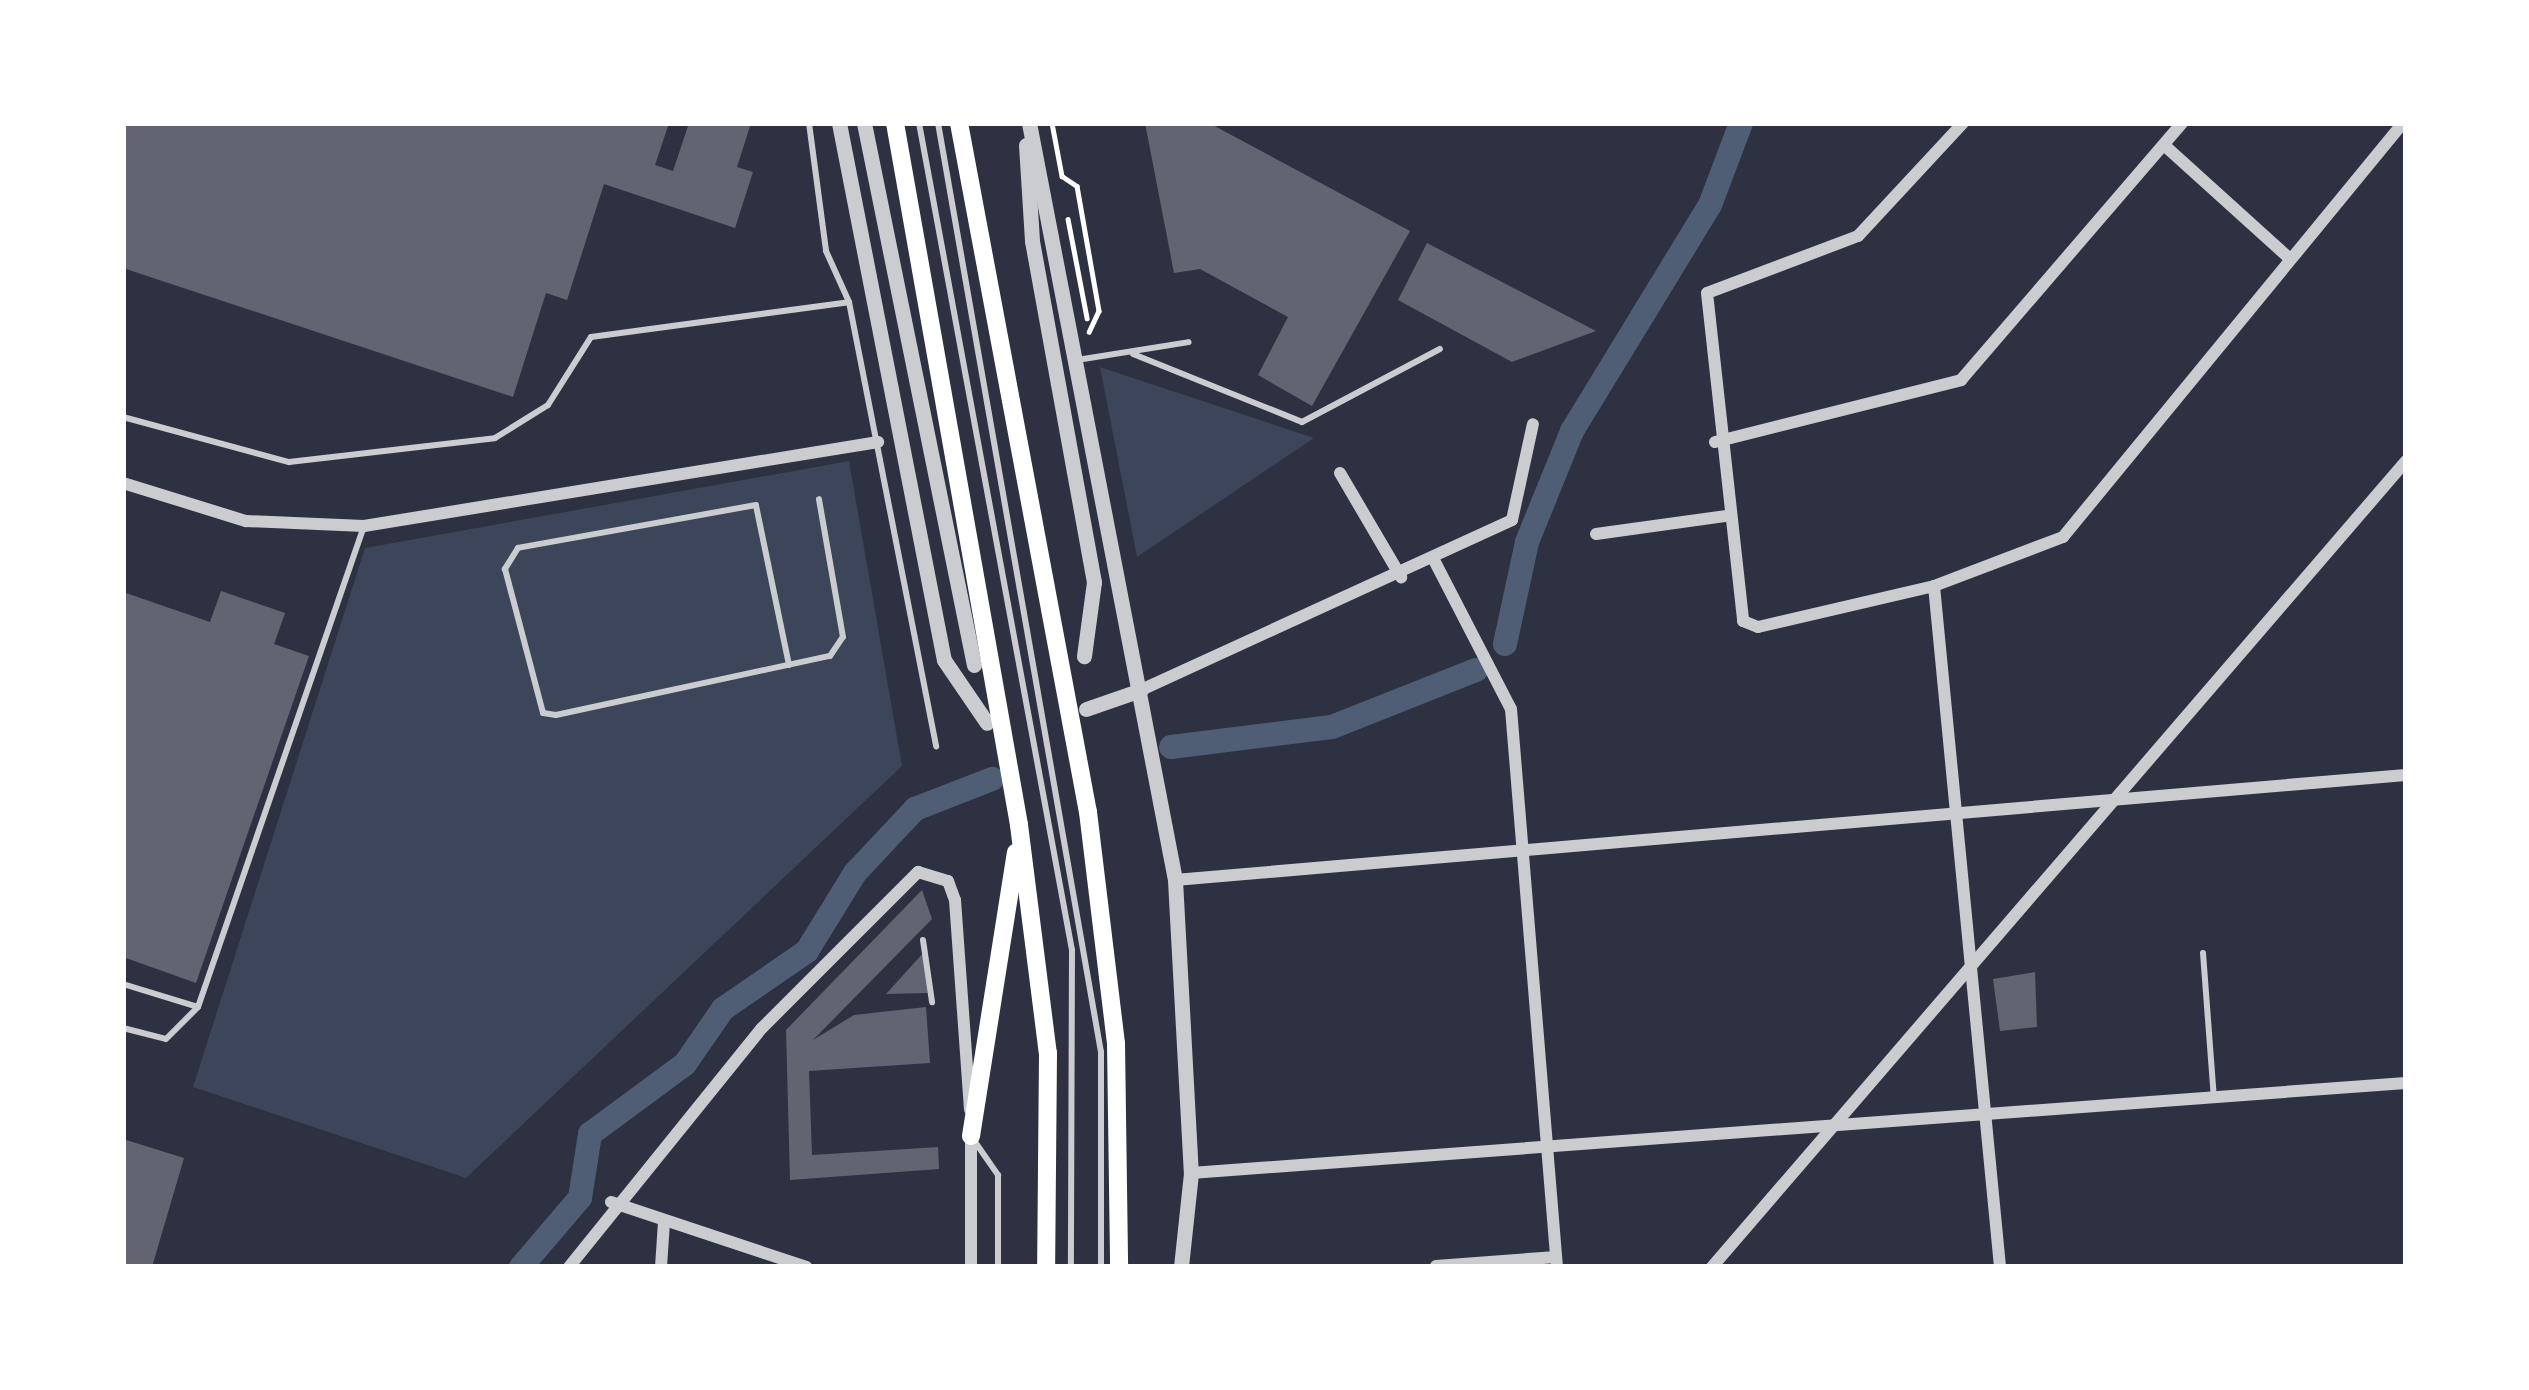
<!DOCTYPE html>
<html>
<head>
<meta charset="utf-8">
<style>
  body { margin:0 }
  #map { position:relative; width:2529px; height:1390px; overflow:hidden; background:#2d3142; font-family:Quicksand,sans-serif }
  div>[style] { position:absolute }
  [style*='--x'] { left:calc(var(--x)*1px); top:calc(var(--y)*1px); width:calc(var(--w)*1px); rotate:calc(var(--a)*1deg) }
  .green>* { inset:0; background:#3c4559 }
  .canal>* { height:24px; margin:-12px; padding:0 12px; transform-origin:12px; border-radius:12px; background:#4f5d75 }
  .building>* { inset:0; background:#626471 }
  .path>* { height:4.5px; margin:-2.25px; padding:0 2.25px; transform-origin:2.25px; border-radius:2.25px; background:#fff }
  .service>* { height:6px; margin:-3px; padding:0 3px; transform-origin:3px; border-radius:3px; background:#caccd0 }
  .minor>* { height:12px; margin:-6px; padding:0 6px; transform-origin:6px; border-radius:6px; background:#caccd0 }
  .tertiary>* { height:15px; margin:-7.5px; padding:0 7.5px; transform-origin:7.5px; border-radius:7.5px; background:#caccd0 }
  .trunk>* { height:18px; margin:-9px; padding:0 9px; transform-origin:9px; border-radius:9px; background:#fff }
  span { translate:-50% -50%; white-space:nowrap; text-align:center; line-height:1.15; -webkit-text-stroke:12px #fff; paint-order:stroke }
  .frame { position:absolute; inset:0; border:126px solid #fff; pointer-events:none }
</style>
</head>
<body>
<div id="map">
  <div class="green">
    <div style="clip-path:polygon(1100px 367px,1314px 438px,1137px 557px)"></div>
    <div style="clip-path:polygon(849px 461px,902px 766px,466px 1178px,193px 1087px,365px 548px)"></div>
  </div>
  <div class="canal">
    <div style="--x:1505;--y:644;--w:104;--a:-77.8"></div>
    <div style="--x:1527;--y:542;--w:120;--a:-67.9"></div>
    <div style="--x:1572;--y:431;--w:265;--a:-58.6"></div>
    <div style="--x:1710;--y:205;--w:88;--a:-69.3"></div>
    <div style="--x:1171;--y:747;--w:162;--a:-7.1"></div>
    <div style="--x:1332;--y:727;--w:155;--a:-21.6"></div>
    <div style="--x:521;--y:1267;--w:91;--a:-49.5"></div>
    <div style="--x:580;--y:1198;--w:65;--a:-81.1"></div>
    <div style="--x:590;--y:1134;--w:118;--a:-36.4"></div>
    <div style="--x:685;--y:1064;--w:67;--a:-55.4"></div>
    <div style="--x:723;--y:1009;--w:102;--a:-34.6"></div>
    <div style="--x:807;--y:951;--w:92;--a:-58.4"></div>
    <div style="--x:855;--y:873;--w:88;--a:-46.8"></div>
    <div style="--x:915;--y:809;--w:83;--a:-21.3"></div>
  </div>
  <div class="building">
    <div style="clip-path:polygon(123px 123px,669px 123px,655px 165px,673px 171px,689px 123px,751px 123px,737px 167px,753px 172px,735px 228px,604px 184px,567px 300px,546px 293px,513px 397px,123px 268px)"></div>
    <div style="clip-path:polygon(1145px 123px,1209px 123px,1410px 231px,1312px 406px,1258px 375px,1288px 317px,1200px 269px,1174px 273px)"></div>
    <div style="clip-path:polygon(1427px 243px,1596px 331px,1512px 362px,1398px 300px)"></div>
    <div style="clip-path:polygon(221px 591px,285px 613px,274px 644px,309px 656px,196px 983px,123px 957px,123px 592px,210px 622px)"></div>
    <div style="clip-path:polygon(922px 890px,932px 919px,813px 1040px,854px 1015px,926px 1007px,930px 1063px,809px 1071px,812px 1155px,938px 1147px,939px 1169px,790px 1180px,786px 1030px)"></div>
    <div style="clip-path:polygon(925px 951px,928px 993px,886px 994px)"></div>
    <div style="clip-path:polygon(2035px 972px,2037px 1027px,2000px 1031px,1993px 979px)"></div>
    <div style="clip-path:polygon(123px 1139px,184px 1158px,152px 1267px,123px 1267px)"></div>
  </div>
  <div class="path">
    <div style="--x:1052;--y:123;--w:54;--a:79.3"></div>
    <div style="--x:1062;--y:176;--w:18;--a:34"></div>
    <div style="--x:1077;--y:186;--w:127;--a:80"></div>
    <div style="--x:1099;--y:311;--w:23;--a:115"></div>
    <div style="--x:1068;--y:219;--w:101;--a:79.1"></div>
  </div>
  <div class="service">
    <div style="--x:809;--y:123;--w:129;--a:82.4"></div>
    <div style="--x:826;--y:251;--w:56;--a:65.7"></div>
    <div style="--x:849;--y:302;--w:453;--a:78.9"></div>
    <div style="--x:919;--y:123;--w:841;--a:79.52"></div>
    <div style="--x:1072;--y:950;--w:317;--a:90.2"></div>
    <div style="--x:938;--y:123;--w:943;--a:80.05"></div>
    <div style="--x:1101;--y:1052;--w:215;--a:90"></div>
    <div style="--x:1133;--y:354;--w:182;--a:21.9"></div>
    <div style="--x:1302;--y:422;--w:156;--a:-27.9"></div>
    <div style="--x:1077;--y:360;--w:113;--a:-9.1"></div>
    <div style="--x:123;--y:417;--w:172;--a:15.2"></div>
    <div style="--x:289;--y:462;--w:207;--a:-6.6"></div>
    <div style="--x:495;--y:438;--w:62;--a:-31.9"></div>
    <div style="--x:548;--y:405;--w:80;--a:-57.7"></div>
    <div style="--x:591;--y:337;--w:260;--a:-7.7"></div>
    <div style="--x:789;--y:665;--w:163;--a:-101.7"></div>
    <div style="--x:756;--y:505;--w:242;--a:169.8"></div>
    <div style="--x:518;--y:548;--w:25;--a:122"></div>
    <div style="--x:505;--y:569;--w:149;--a:75.2"></div>
    <div style="--x:543;--y:713;--w:13;--a:9"></div>
    <div style="--x:556;--y:715;--w:280;--a:-12.2"></div>
    <div style="--x:830;--y:656;--w:23;--a:-56"></div>
    <div style="--x:843;--y:637;--w:140;--a:-99.9"></div>
    <div style="--x:923;--y:940;--w:63;--a:81.7"></div>
    <div style="--x:2203;--y:953;--w:146;--a:85.7"></div>
    <div style="--x:123;--y:984;--w:78;--a:17"></div>
    <div style="--x:123;--y:1028;--w:44;--a:14.3"></div>
    <div style="--x:166;--y:1039;--w:45;--a:-45"></div>
    <div style="--x:198;--y:1007;--w:506;--a:-70.96"></div>
    <div style="--x:973;--y:1139;--w:44;--a:55.2"></div>
    <div style="--x:998;--y:1175;--w:92;--a:90"></div>
  </div>
  <div class="minor">
    <div style="--x:1963;--y:123;--w:154;--a:132.9"></div>
    <div style="--x:1858;--y:236;--w:161;--a:159.3"></div>
    <div style="--x:1707;--y:293;--w:330;--a:83.7"></div>
    <div style="--x:1743;--y:621;--w:16;--a:22"></div>
    <div style="--x:1758;--y:627;--w:181;--a:-13.1"></div>
    <div style="--x:1934;--y:586;--w:138;--a:-20.8"></div>
    <div style="--x:2063;--y:537;--w:536;--a:-50.61"></div>
    <div style="--x:2164;--y:145;--w:169;--a:42.1"></div>
    <div style="--x:1715;--y:442;--w:254;--a:-14.1"></div>
    <div style="--x:1961;--y:380;--w:339;--a:-49.3"></div>
    <div style="--x:1340;--y:473;--w:121;--a:59.6"></div>
    <div style="--x:123;--y:483;--w:129;--a:17.2"></div>
    <div style="--x:246;--y:521;--w:118;--a:2.4"></div>
    <div style="--x:364;--y:526;--w:521;--a:-9.28"></div>
    <div style="--x:1596;--y:534;--w:130;--a:-7.9"></div>
    <div style="--x:1435;--y:562;--w:165;--a:62.7"></div>
    <div style="--x:1511;--y:709;--w:560;--a:85.29"></div>
    <div style="--x:1934;--y:586;--w:684;--a:84.46"></div>
    <div style="--x:1141;--y:690;--w:408;--a:-24.6"></div>
    <div style="--x:1512;--y:520;--w:98;--a:-77.7"></div>
    <div style="--x:1175;--y:880;--w:1235;--a:-4.88"></div>
    <div style="--x:1191;--y:1173;--w:1218;--a:-4.24"></div>
    <div style="--x:611;--y:1202;--w:206;--a:18.4"></div>
    <div style="--x:1436;--y:1266;--w:120;--a:-4.3"></div>
    <div style="--x:569;--y:1267;--w:307;--a:-51.1"></div>
    <div style="--x:762;--y:1028;--w:221;--a:-45"></div>
    <div style="--x:918;--y:872;--w:31;--a:17"></div>
    <div style="--x:948;--y:881;--w:20;--a:70"></div>
    <div style="--x:955;--y:900;--w:210;--a:85.9"></div>
    <div style="--x:661;--y:1267;--w:45;--a:-86.2"></div>
    <div style="--x:971;--y:1267;--w:138;--a:-90"></div>
    <div style="--x:1712;--y:1267;--w:1064;--a:-49.27"></div>
  </div>
  <div class="tertiary">
    <div style="--x:839;--y:123;--w:547;--a:78.94"></div>
    <div style="--x:944;--y:660;--w:76;--a:55.7"></div>
    <div style="--x:864;--y:123;--w:553;--a:78.53"></div>
    <div style="--x:1029;--y:123;--w:771;--a:79.08"></div>
    <div style="--x:1175;--y:880;--w:293;--a:86.9"></div>
    <div style="--x:1191;--y:1173;--w:95;--a:96.1"></div>
    <div style="--x:1026;--y:145;--w:96;--a:86.4"></div>
    <div style="--x:1032;--y:241;--w:347;--a:79.7"></div>
    <div style="--x:1094;--y:582;--w:75;--a:97.7"></div>
    <div style="--x:1086;--y:709;--w:58;--a:-19.1"></div>
  </div>
  <div class="trunk">
    <div style="--x:895;--y:123;--w:713;--a:79.98"></div>
    <div style="--x:1019;--y:825;--w:230;--a:82.8"></div>
    <div style="--x:1048;--y:1053;--w:214;--a:90.5"></div>
    <div style="--x:959;--y:123;--w:701;--a:79.4"></div>
    <div style="--x:1088;--y:812;--w:233;--a:83.1"></div>
    <div style="--x:1116;--y:1043;--w:224;--a:89.2"></div>
    <div style="--x:971;--y:1136;--w:287;--a:-81"></div>
  </div>
  <div class="frame"></div>
</div>
</body>
</html>
